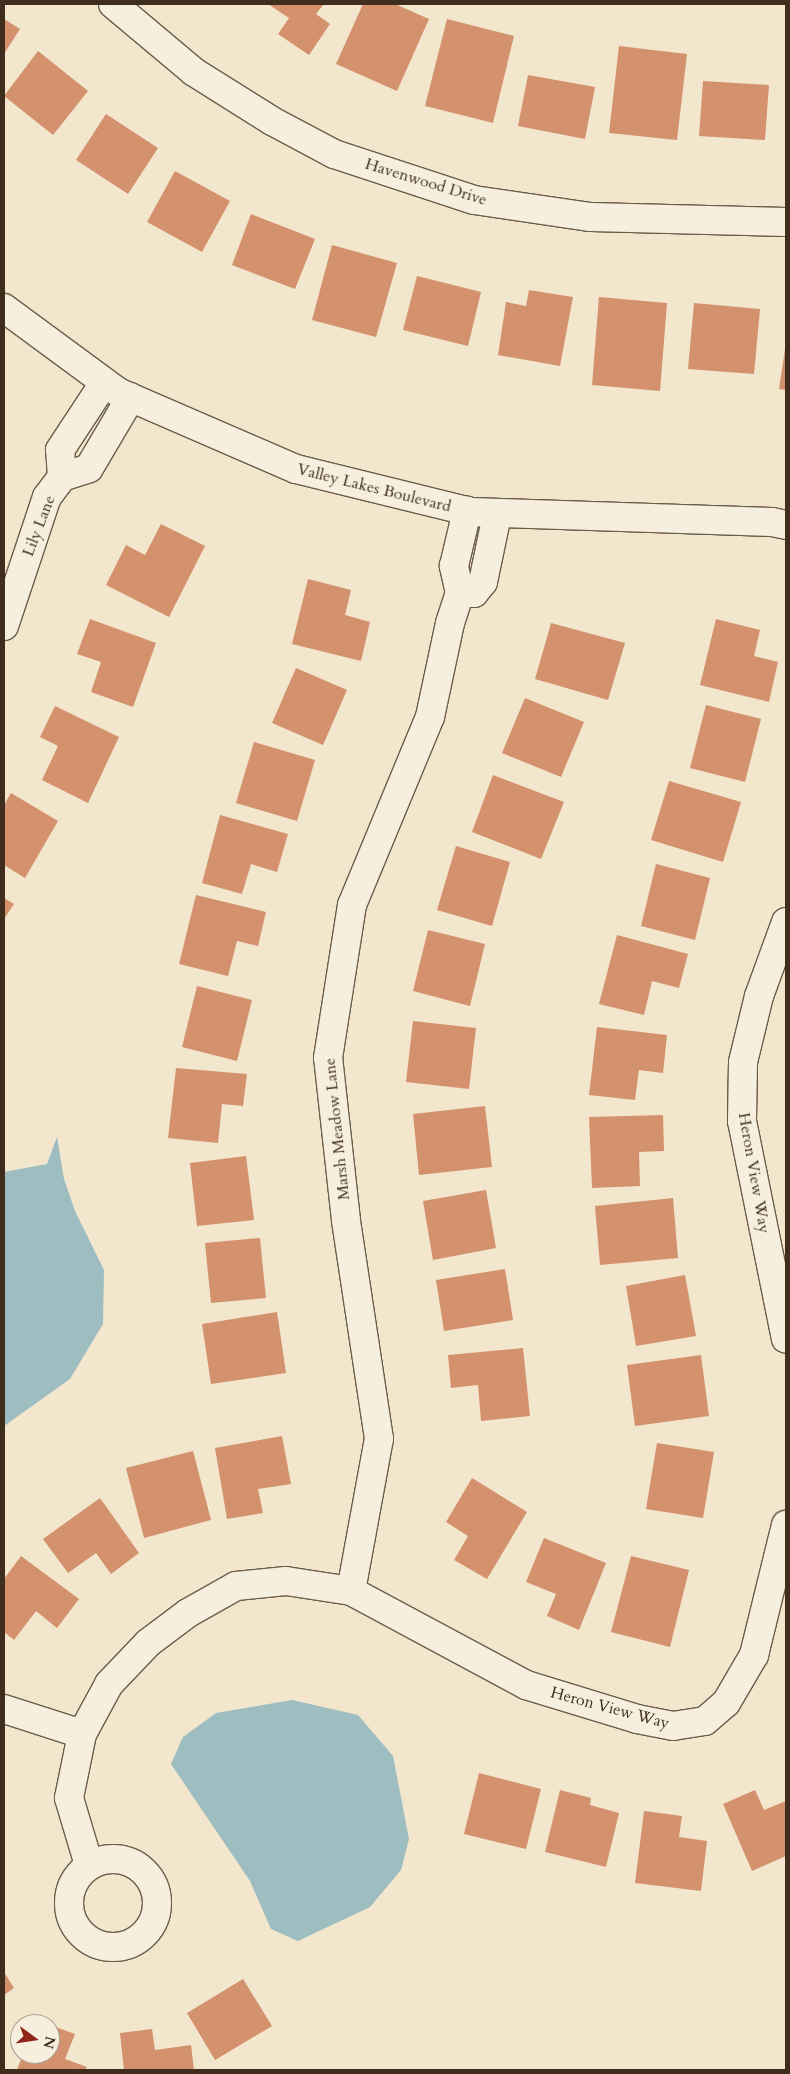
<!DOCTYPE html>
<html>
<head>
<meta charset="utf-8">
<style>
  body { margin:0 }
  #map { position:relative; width:790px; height:2074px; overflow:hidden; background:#f2e6cd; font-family:Cardo,serif }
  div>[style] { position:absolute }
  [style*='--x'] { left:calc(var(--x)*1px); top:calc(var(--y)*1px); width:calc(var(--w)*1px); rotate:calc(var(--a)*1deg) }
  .water>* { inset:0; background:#9ebdc0 }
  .building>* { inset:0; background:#d4916e }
  .roads { filter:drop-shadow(1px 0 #6c5c4a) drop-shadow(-1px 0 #6c5c4a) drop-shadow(0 1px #6c5c4a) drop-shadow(0 -1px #6c5c4a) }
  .street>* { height:28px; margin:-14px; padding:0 14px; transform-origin:14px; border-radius:14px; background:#f7efde }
  .street>.ring { margin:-14px; padding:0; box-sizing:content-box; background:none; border:28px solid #f7efde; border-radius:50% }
  span { translate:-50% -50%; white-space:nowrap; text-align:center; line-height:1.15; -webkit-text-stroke:4.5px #f7efde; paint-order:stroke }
  .street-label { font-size:16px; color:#3f2e1e }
  .frame { position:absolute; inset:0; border:5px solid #3f2e1e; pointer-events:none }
  .north { position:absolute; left:10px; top:2014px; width:50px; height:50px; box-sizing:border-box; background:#f7efde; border:1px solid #ada291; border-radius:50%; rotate:104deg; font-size:14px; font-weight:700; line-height:20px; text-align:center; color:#3f2e1e }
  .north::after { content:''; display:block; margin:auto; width:18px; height:22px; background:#8f2418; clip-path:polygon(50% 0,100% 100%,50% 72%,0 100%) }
</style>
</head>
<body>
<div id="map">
  <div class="water">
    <div style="clip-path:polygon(57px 1137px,64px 1179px,75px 1211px,104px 1270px,103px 1324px,70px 1379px,4px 1426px,4px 1172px,47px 1164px)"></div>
    <div style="clip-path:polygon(292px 1700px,358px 1715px,393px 1756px,409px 1839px,401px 1870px,370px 1907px,298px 1941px,271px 1929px,250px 1881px,171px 1764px,183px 1737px,216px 1713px)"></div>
  </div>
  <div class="building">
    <div style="clip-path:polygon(268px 4px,324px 4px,316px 14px,330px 24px,309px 55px,278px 34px,289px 18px)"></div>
    <div style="clip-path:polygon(363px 4px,395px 4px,429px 19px,397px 91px,336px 64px)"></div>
    <div style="clip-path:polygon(4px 19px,20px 29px,4px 54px)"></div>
    <div style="clip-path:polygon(447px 19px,514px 36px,493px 123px,425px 106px)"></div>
    <div style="clip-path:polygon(619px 46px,687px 54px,677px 140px,609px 133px)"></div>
    <div style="clip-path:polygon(38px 51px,88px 91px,53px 135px,4px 96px)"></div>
    <div style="clip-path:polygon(528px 75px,595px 87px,585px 139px,518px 126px)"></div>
    <div style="clip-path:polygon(703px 81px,769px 85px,765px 140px,699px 136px)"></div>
    <div style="clip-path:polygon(106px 114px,158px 148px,128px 194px,76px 160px)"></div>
    <div style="clip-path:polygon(175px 171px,230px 201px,202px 252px,147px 222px)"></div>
    <div style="clip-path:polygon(251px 214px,315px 239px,295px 289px,232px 265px)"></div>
    <div style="clip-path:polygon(332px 245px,397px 263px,376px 337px,312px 320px)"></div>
    <div style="clip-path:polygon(417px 276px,481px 292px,468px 346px,403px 330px)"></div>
    <div style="clip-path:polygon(529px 290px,573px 297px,560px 366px,498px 355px,506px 302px,526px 306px)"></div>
    <div style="clip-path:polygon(599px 297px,667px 303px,660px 391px,592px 385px)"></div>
    <div style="clip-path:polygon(694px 303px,760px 309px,754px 374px,688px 369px)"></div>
    <div style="clip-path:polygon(785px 349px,786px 349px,786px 390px,779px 389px)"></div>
    <div style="clip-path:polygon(161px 524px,205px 546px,169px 617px,106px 585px,126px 545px,145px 555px)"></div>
    <div style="clip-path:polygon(308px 579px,351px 590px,345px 615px,370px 622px,361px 661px,292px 644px)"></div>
    <div style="clip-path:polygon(90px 619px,156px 643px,133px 707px,91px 692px,101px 662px,77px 654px)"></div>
    <div style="clip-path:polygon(716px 619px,760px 630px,754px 656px,778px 662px,769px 702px,700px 685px)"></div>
    <div style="clip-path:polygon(551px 623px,625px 643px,608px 700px,535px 679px)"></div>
    <div style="clip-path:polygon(296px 668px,347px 690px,323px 745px,272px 723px)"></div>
    <div style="clip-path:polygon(525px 698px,584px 722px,561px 777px,502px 753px)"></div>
    <div style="clip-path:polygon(706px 705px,761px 719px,745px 782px,690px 768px)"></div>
    <div style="clip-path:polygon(55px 706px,119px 737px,88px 803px,42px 780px,58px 746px,40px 737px)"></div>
    <div style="clip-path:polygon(254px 742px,315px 760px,297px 821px,236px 803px)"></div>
    <div style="clip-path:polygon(493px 775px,564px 802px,541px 859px,472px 832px)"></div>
    <div style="clip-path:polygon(669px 781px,741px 802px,723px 862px,651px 840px)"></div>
    <div style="clip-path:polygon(11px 793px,58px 821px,25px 878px,4px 865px,4px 805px)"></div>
    <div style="clip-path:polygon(220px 815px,288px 834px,277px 872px,251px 864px,242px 894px,202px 883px)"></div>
    <div style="clip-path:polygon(456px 846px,510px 862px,492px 926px,437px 910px)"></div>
    <div style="clip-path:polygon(656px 864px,710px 878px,695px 940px,641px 926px)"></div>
    <div style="clip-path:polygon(196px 895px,266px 912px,258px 946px,237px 941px,228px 976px,179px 964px)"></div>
    <div style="clip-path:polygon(4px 898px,14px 904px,4px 919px)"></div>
    <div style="clip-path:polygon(428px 930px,485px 944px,470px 1006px,413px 991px)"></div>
    <div style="clip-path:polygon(617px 935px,688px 954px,679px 988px,652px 981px,644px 1015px,599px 1004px)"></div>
    <div style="clip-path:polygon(197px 986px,252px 1000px,237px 1061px,182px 1047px)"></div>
    <div style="clip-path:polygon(413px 1021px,476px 1028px,469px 1089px,406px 1082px)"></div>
    <div style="clip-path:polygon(597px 1027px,667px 1035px,663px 1073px,639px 1070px,635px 1100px,589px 1095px)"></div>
    <div style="clip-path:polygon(176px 1068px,247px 1074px,243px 1106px,222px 1104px,218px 1143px,168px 1138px)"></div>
    <div style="clip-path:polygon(485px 1106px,492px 1167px,419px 1175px,413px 1114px)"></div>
    <div style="clip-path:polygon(663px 1115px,664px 1151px,639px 1152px,640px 1186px,592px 1188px,589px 1117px)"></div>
    <div style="clip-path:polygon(246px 1156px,254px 1220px,197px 1226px,190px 1163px)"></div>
    <div style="clip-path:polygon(486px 1190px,496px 1248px,433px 1260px,423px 1201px)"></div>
    <div style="clip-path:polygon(673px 1198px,678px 1258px,600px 1265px,595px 1206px)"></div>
    <div style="clip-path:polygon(260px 1238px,266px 1298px,211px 1303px,205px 1243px)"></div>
    <div style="clip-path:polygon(505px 1269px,513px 1320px,444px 1331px,436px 1280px)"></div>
    <div style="clip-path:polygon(685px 1275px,696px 1336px,636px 1346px,626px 1286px)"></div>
    <div style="clip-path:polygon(277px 1312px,286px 1373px,211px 1384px,202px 1324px)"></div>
    <div style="clip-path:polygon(523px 1348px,530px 1416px,481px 1421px,478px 1385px,451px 1388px,448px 1355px)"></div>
    <div style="clip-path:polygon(701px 1355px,709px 1416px,635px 1426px,627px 1365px)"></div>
    <div style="clip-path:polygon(282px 1436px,291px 1484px,258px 1489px,263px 1513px,227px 1519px,215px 1448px)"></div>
    <div style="clip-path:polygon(657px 1443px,714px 1452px,703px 1518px,646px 1509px)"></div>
    <div style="clip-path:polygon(193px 1451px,211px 1520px,144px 1538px,126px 1468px)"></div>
    <div style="clip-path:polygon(472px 1478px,527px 1512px,487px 1579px,454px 1560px,468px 1536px,446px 1522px)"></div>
    <div style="clip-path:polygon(100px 1498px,139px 1553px,111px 1574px,96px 1553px,68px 1573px,43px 1539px)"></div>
    <div style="clip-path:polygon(544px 1538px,606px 1563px,579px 1630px,547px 1616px,556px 1594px,526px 1582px)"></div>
    <div style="clip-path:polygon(21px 1556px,79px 1599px,57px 1628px,36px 1611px,14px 1640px,4px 1632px,4px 1579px)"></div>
    <div style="clip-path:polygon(631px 1556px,689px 1570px,670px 1647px,611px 1632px)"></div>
    <div style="clip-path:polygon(479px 1773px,541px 1789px,526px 1849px,464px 1834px)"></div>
    <div style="clip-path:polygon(560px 1790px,591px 1798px,590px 1805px,619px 1813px,606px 1867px,545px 1852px)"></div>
    <div style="clip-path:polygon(755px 1790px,764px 1810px,786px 1801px,786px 1856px,752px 1871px,723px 1804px)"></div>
    <div style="clip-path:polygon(644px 1811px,682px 1816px,679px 1837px,707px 1841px,701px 1891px,635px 1883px)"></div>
    <div style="clip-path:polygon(4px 1972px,14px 1988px,4px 1995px)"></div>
    <div style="clip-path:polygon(243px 1979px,272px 2026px,215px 2060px,187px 2013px)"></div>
    <div style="clip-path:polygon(50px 2025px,75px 2034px,65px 2059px,87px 2067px,85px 2070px,17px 2070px,23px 2054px,50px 2054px)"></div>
    <div style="clip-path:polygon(152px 2029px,155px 2050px,191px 2045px,194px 2070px,124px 2070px,120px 2033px)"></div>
  </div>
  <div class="roads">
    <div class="street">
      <div style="--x:113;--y:4;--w:106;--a:40"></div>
      <div style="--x:194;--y:72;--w:92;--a:32.1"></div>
      <div style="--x:272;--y:121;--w:70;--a:28"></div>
      <div style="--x:334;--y:154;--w:147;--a:18.2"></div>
      <div style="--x:474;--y:200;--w:118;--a:8.3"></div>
      <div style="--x:591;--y:217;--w:195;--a:1.5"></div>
      <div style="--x:4;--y:308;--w:142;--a:36.4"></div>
      <div style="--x:118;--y:392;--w:194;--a:23.4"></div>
      <div style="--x:296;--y:469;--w:180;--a:13.8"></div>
      <div style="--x:471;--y:512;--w:301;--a:1.9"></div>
      <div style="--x:772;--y:522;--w:14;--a:12"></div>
      <div style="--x:62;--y:477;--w:27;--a:-94"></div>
      <div style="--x:60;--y:450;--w:80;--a:-56.7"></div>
      <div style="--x:460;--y:593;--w:14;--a:0"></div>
      <div style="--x:474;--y:593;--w:14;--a:-51"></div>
      <div style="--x:483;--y:582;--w:68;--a:-78.2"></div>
      <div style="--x:4;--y:626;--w:136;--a:-71.6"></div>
      <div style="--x:47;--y:497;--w:25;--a:-53"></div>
      <div style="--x:62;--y:477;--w:28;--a:-18"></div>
      <div style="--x:89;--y:468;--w:82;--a:-59.4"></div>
      <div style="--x:786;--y:922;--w:79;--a:110"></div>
      <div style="--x:759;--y:996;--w:68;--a:103.6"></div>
      <div style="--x:743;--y:1062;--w:59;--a:91"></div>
      <div style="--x:742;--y:1121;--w:222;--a:78.6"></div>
      <div style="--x:351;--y:1591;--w:155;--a:-79.6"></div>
      <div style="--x:379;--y:1439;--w:221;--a:-98.6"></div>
      <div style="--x:346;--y:1220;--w:163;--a:-96.3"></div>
      <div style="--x:328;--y:1058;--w:155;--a:-81.1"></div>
      <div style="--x:352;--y:905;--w:204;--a:-67.5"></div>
      <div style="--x:430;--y:717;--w:96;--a:-78"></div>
      <div style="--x:450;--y:623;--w:32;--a:-72"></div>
      <div style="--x:460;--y:593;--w:28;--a:-103"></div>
      <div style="--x:454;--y:566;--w:57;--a:-76.7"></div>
      <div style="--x:4;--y:1709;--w:82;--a:17.8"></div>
      <div class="ring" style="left:69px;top:1859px;width:60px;height:60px"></div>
      <div style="--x:89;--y:1865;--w:70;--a:-106.6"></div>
      <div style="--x:69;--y:1798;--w:65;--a:-78.5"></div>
      <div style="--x:82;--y:1734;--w:57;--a:-61.6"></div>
      <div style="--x:109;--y:1684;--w:57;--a:-46.4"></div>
      <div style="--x:148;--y:1643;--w:50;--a:-36.9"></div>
      <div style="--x:188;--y:1613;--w:55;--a:-29.4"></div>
      <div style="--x:236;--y:1586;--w:50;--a:-5.7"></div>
      <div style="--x:286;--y:1581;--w:66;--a:8.7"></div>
      <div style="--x:351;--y:1591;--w:199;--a:28.2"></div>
      <div style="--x:526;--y:1685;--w:116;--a:17"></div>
      <div style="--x:637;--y:1719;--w:37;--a:11"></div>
      <div style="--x:673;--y:1726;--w:32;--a:-9"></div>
      <div style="--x:705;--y:1721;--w:28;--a:-41"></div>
      <div style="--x:726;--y:1703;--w:56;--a:-59.7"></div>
      <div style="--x:754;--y:1655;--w:134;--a:-76.2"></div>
    </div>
  </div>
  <div class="street-label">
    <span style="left:426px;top:182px;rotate:17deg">Havenwood Drive</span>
    <span style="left:374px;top:488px;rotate:14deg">Valley Lakes Boulevard</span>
    <span style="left:39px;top:526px;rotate:-69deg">Lily Lane</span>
    <span style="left:337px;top:1129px;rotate:-96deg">Marsh Meadow Lane</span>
    <span style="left:754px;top:1173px;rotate:80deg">Heron View Way</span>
    <span style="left:610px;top:1708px;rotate:15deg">Heron View Way</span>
  </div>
  <div class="frame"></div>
  <div class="north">N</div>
</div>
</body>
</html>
